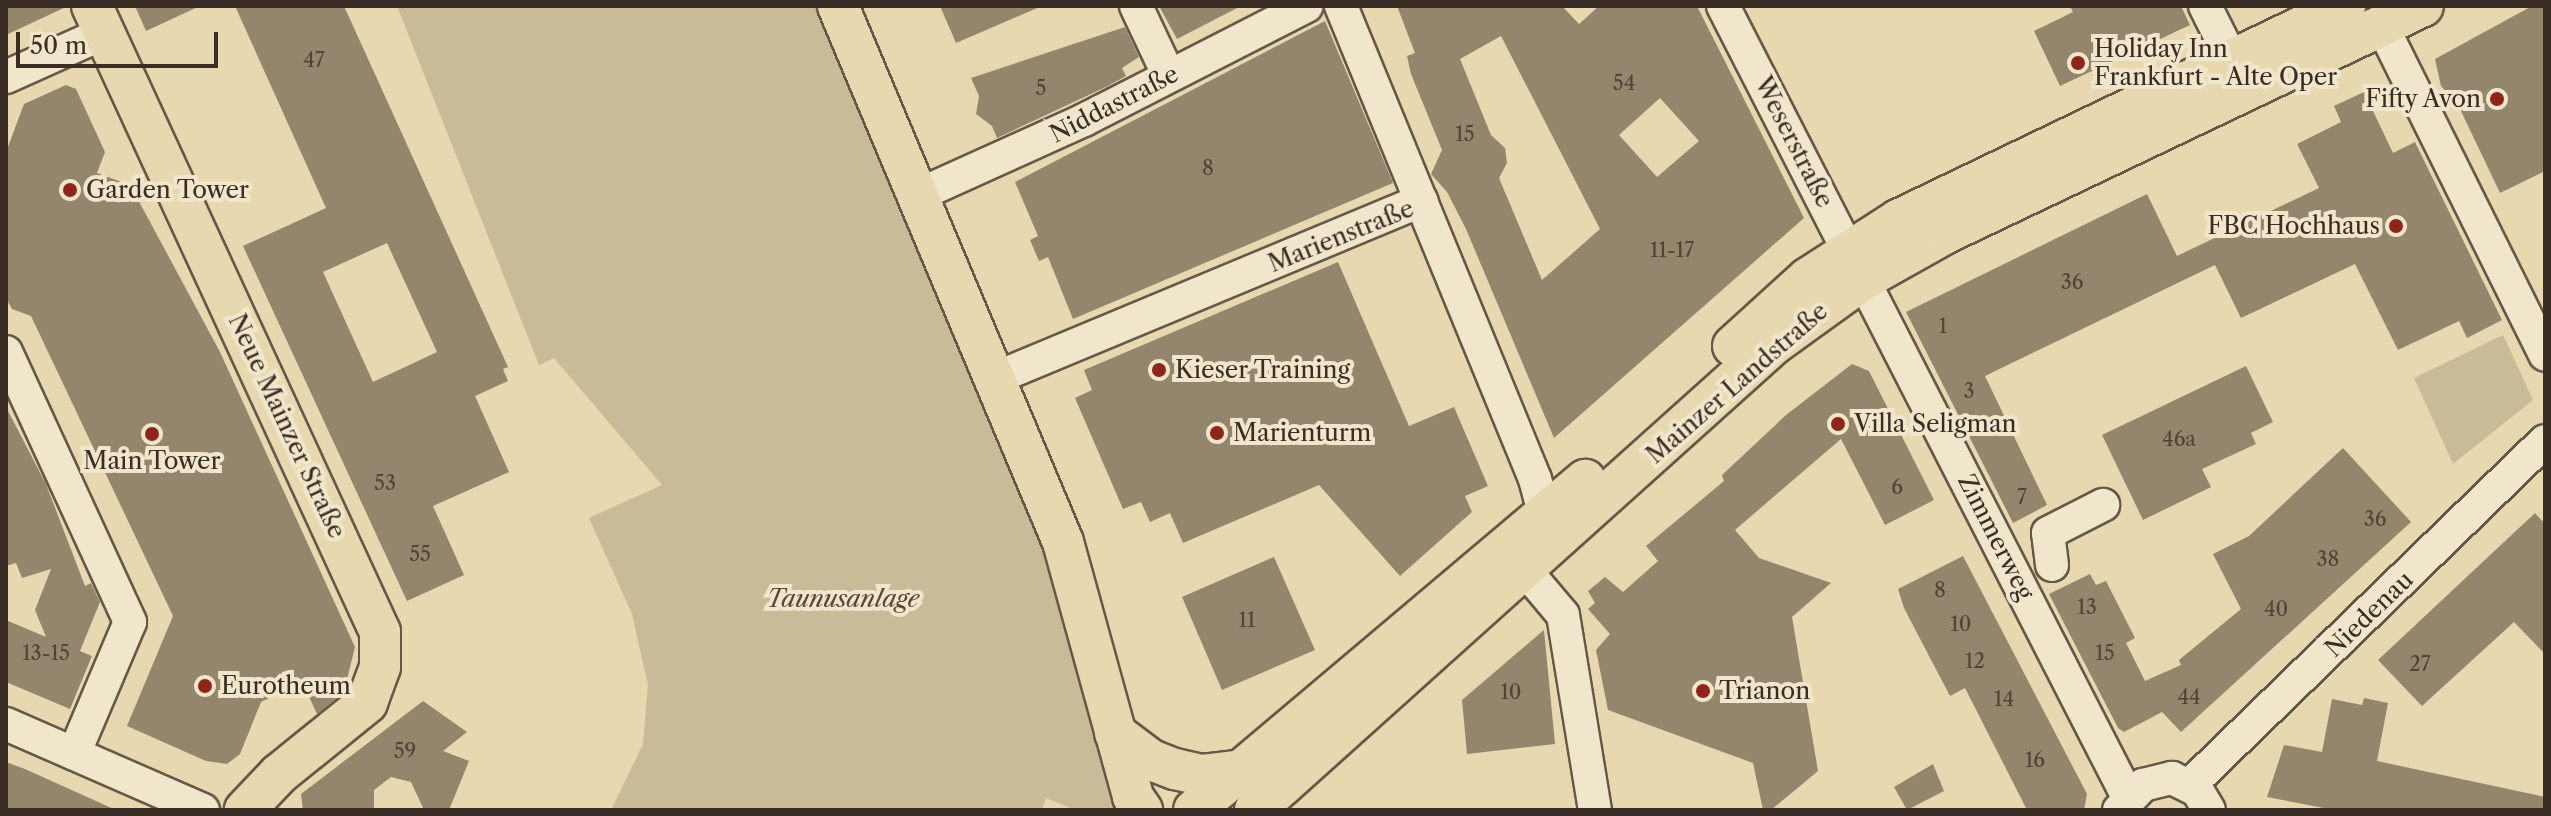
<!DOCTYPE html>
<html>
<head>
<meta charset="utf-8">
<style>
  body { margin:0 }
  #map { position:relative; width:2551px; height:816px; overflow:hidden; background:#e8d8af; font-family:"Libre Caslon Text",serif }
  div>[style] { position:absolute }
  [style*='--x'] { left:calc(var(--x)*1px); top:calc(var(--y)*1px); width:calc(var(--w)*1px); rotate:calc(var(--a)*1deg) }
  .green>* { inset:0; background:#cabb98 }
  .building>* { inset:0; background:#94866d }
  .roads { filter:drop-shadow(2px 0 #655848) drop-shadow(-2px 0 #655848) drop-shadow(0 2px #655848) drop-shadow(0 -2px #655848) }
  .minor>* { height:32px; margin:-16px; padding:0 16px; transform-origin:16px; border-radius:16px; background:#f0e6cb }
  .major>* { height:40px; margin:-20px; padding:0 20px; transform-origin:20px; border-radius:20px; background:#e8d8af }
  .dots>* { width:22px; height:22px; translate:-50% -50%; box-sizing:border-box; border:4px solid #f0e6cb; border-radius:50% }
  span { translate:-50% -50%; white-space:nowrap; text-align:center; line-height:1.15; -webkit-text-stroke:8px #f0e6cb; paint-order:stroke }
  .number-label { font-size:20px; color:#504337 }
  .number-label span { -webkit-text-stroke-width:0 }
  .poi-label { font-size:24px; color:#392d25 }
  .left { translate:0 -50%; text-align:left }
  .right { translate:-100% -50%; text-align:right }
  .street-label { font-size:24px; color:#392d25 }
  .park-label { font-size:24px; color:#56493c; font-style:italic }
  .frame { position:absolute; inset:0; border:8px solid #392d25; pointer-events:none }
  .scale { position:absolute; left:16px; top:32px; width:202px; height:36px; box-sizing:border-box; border:4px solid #392d25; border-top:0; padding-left:10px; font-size:24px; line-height:28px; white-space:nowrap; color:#392d25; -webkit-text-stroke:6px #f0e6cb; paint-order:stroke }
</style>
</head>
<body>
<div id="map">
  <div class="green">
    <div style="clip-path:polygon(397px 6px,814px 6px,1045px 546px,1121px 810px,1075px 810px,1046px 798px,1042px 810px,611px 810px,643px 744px,648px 685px,632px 614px,589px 518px,662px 485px,554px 358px,539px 365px)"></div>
    <div style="clip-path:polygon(2503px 335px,2533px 400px,2453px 464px,2414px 378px)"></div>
  </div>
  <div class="building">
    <div style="clip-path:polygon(6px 6px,68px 6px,6px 35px)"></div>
    <div style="clip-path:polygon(135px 6px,200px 6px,146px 31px)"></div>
    <div style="clip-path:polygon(evenodd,235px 6px,344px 6px,508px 367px,503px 369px,508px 381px,475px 396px,509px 472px,433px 506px,464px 575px,407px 601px,243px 246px,326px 208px,235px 6px,387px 243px,437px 352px,373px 382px,323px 272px,387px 243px)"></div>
    <div style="clip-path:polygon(940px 6px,1042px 6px,956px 43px)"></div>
    <div style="clip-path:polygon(1159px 6px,1241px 6px,1177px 39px)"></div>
    <div style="clip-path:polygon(evenodd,1397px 6px,1562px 6px,1579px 24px,1599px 6px,1697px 6px,1804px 218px,1554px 438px,1466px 229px,1447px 192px,1431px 174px,1442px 150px,1411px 74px,1407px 56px,1415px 53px,1397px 6px,1501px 36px,1600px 229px,1542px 280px,1499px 178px,1507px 163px,1505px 148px,1491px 135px,1460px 59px,1501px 36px,1397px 6px,1660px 98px,1699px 141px,1657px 177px,1619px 135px,1660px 98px)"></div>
    <div style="clip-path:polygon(2070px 6px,2181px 6px,2190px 25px,2060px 86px,2034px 31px,2073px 12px)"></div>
    <div style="clip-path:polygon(2532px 6px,2545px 6px,2545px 171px,2500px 193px,2460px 109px,2441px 86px,2435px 59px)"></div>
    <div style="clip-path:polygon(1325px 21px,1393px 183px,1073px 319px,1048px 257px,1039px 261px,1030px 240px,1038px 236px,1015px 182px)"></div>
    <div style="clip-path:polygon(1125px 27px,1139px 57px,1122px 68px,1126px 76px,1106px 87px,997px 138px,992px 126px,976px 114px,979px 96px,971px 78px)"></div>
    <div style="clip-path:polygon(66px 85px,76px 89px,105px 152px,97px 173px,138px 188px,135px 194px,220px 352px,355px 647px,344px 692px,317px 714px,302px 682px,261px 702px,240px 754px,227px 764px,206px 761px,127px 726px,173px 616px,31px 316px,12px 309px,6px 298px,6px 152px,24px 104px)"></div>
    <div style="clip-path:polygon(2364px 92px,2393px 153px,2415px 142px,2502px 320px,2467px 338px,2459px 321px,2398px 350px,2355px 264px,2241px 318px,2215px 265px,1985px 376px,2047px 505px,2013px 523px,1906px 312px,2147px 194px,2177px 256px,2319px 188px,2297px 144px,2341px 122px,2334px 106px)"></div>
    <div style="clip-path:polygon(1338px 262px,1409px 426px,1454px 407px,1488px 486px,1465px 496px,1472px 512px,1400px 576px,1319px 485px,1183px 543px,1170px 513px,1150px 522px,1141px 502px,1123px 509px,1075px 398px,1092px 390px,1084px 370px)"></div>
    <div style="clip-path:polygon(1852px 364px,1869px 371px,1934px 500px,1885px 525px,1841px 439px,1735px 530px,1759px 558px,1831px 583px,1792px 617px,1818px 771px,1771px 810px,1763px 810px,1753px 763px,1608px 710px,1596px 650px,1610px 634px,1588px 609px,1595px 603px,1588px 591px,1605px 577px,1623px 592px,1658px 561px,1646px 546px,1724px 481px,1722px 475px,1786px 415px)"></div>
    <div style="clip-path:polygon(2246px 366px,2273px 422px,2251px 433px,2256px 444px,2202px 469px,2211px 487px,2143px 520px,2102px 435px)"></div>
    <div style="clip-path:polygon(6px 407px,46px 484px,85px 586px,91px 583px,100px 602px,80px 651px,92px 656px,70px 709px,6px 682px,6px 620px,46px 637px,35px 610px,51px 569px,22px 578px,16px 563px,6px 566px)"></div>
    <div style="clip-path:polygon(2343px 448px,2411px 522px,2181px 732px,2162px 712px,2124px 732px,2118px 728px,2049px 594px,2090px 574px,2096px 585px,2106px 581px,2135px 638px,2126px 643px,2145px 681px,2181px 665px,2179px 660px,2241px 609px,2213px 554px,2249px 536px)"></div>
    <div style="clip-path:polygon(2535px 513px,2545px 524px,2545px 654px,2514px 622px,2422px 706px,2378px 660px)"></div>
    <div style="clip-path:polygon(1963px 556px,2087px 794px,2084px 810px,2027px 810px,1965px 688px,1950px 696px,1904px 608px,1898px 589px)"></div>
    <div style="clip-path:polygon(1274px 557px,1315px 650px,1222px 690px,1182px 597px)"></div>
    <div style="clip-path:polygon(1544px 630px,1555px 744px,1467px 754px,1462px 700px)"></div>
    <div style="clip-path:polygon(2364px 698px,2388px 703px,2377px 761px,2545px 797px,2545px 810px,2334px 810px,2267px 797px,2284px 745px,2322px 752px,2332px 699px,2362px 705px)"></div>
    <div style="clip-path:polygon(423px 701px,467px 732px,443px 751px,469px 761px,449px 810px,424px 810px,411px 782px,391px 777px,374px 790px,374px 810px,303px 810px,301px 794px)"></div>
    <div style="clip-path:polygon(6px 762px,25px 769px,116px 810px,6px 810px)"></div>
    <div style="clip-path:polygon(1933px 764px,1944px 791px,1907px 810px,1894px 787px)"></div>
  </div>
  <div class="roads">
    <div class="minor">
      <div style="--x:1136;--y:6;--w:77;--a:64.8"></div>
      <div style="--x:1341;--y:6;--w:511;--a:67.7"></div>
      <div style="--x:1535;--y:479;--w:38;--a:75"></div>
      <div style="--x:1723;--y:6;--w:889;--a:62.89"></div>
      <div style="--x:2205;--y:6;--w:60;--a:63.4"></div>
      <div style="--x:2382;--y:26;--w:367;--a:63.6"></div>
      <div style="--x:6;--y:77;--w:107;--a:-24.2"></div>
      <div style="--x:918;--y:195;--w:182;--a:-24.3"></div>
      <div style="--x:1084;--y:120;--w:250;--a:-27.1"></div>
      <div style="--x:6;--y:352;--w:297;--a:65.3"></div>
      <div style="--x:130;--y:622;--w:143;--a:113"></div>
      <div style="--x:993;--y:379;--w:464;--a:-22.6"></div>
      <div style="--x:2052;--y:565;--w:32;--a:-97"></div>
      <div style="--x:2048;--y:533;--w:62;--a:-27"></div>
      <div style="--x:1526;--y:571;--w:57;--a:49.9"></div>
      <div style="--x:1563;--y:615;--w:198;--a:80.7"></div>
      <div style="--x:6;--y:724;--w:215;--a:23.6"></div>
      <div style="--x:2190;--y:785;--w:494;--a:-44.1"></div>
      <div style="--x:2119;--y:810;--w:35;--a:-46"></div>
      <div style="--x:2143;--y:785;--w:30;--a:-14"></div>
      <div style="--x:2172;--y:778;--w:28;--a:26"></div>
      <div style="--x:2197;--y:790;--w:23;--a:59"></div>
    </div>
    <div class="major">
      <div style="--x:92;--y:6;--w:689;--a:65.29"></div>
      <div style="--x:380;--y:632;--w:35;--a:90"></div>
      <div style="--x:380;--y:667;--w:38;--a:110"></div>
      <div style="--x:367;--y:703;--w:113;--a:141.1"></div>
      <div style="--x:279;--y:774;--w:50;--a:133.4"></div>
      <div style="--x:838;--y:6;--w:581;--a:67.23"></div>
      <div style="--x:1063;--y:542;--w:264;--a:74.6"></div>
      <div style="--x:1133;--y:797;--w:16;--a:55"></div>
      <div style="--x:1733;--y:346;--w:101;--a:-42.2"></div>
      <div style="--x:1808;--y:278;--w:107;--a:-32.8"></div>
      <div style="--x:1898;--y:220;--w:496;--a:-25.6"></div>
      <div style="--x:1115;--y:733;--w:45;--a:36.9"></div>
      <div style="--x:1151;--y:760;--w:26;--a:21"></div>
      <div style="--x:1175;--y:769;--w:27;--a:13"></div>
      <div style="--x:1201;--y:775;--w:42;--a:-6.8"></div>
      <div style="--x:1194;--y:810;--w:512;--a:-40.16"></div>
      <div style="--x:1255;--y:810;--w:698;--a:-41.92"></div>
      <div style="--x:1774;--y:344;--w:111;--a:-35.8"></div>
      <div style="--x:1864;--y:279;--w:94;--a:-29.3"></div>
      <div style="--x:1946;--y:233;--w:528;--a:-25.45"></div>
    </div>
  </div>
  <div class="dots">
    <div style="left:2078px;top:63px;background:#8f2418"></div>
    <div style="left:2497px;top:99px;background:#8f2418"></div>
    <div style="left:70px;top:190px;background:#8f2418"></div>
    <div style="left:2396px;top:226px;background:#8f2418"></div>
    <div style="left:1159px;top:370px;background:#8f2418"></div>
    <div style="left:1838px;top:424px;background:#8f2418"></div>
    <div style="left:1217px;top:433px;background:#8f2418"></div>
    <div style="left:152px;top:434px;background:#8f2418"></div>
    <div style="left:205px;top:686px;background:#8f2418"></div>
    <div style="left:1703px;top:691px;background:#8f2418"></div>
  </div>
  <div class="number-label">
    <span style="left:314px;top:60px">47</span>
    <span style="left:1624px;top:83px">54</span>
    <span style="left:1041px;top:88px">5</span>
    <span style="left:1465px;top:134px">15</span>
    <span style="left:1208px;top:168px">8</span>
    <span style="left:1672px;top:250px">11-17</span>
    <span style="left:2072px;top:282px">36</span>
    <span style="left:1943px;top:326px">1</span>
    <span style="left:1969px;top:391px">3</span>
    <span style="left:2179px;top:439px">46a</span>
    <span style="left:385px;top:483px">53</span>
    <span style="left:1897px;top:487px">6</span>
    <span style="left:2022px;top:497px">7</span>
    <span style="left:2375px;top:519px">36</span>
    <span style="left:420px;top:554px">55</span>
    <span style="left:2328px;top:559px">38</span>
    <span style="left:1940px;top:590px">8</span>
    <span style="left:2087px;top:607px">13</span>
    <span style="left:2276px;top:609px">40</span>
    <span style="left:1247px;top:620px">11</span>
    <span style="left:1961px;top:624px">10</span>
    <span style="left:46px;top:653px">13-15</span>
    <span style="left:2105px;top:653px">15</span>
    <span style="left:1975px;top:661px">12</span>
    <span style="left:2420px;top:664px">27</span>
    <span style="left:1511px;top:692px">10</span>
    <span style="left:2189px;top:697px">44</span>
    <span style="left:2004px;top:699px">14</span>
    <span style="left:405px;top:751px">59</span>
    <span style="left:2035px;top:760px">16</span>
  </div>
  <div class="poi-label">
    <span class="left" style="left:2094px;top:63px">Holiday Inn<br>Frankfurt - Alte Oper</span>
    <span class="right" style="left:2481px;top:99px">Fifty Avon</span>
    <span class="left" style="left:86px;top:190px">Garden Tower</span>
    <span class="right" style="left:2380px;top:226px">FBC Hochhaus</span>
    <span class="left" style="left:1175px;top:370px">Kieser Training</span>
    <span class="left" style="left:1854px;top:424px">Villa Seligman</span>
    <span class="left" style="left:1233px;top:433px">Marienturm</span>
    <span style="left:152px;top:461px">Main Tower</span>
    <span class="left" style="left:221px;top:686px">Eurotheum</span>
    <span class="left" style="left:1719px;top:691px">Trianon</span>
  </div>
  <div class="street-label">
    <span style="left:1114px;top:104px;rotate:-27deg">Niddastraße</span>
    <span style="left:1794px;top:142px;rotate:63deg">Weserstraße</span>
    <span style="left:1341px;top:236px;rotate:-22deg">Marienstraße</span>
    <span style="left:1737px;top:383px;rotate:-41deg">Mainzer Landstraße</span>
    <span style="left:287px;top:426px;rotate:65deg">Neue Mainzer Straße</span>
    <span style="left:1996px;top:537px;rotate:63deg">Zimmerweg</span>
    <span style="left:2369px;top:614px;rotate:-44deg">Niedenau</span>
  </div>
  <div class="park-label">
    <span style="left:843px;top:599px">Taunusanlage</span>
  </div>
  <div class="frame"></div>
  <div class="scale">50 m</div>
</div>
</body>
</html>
